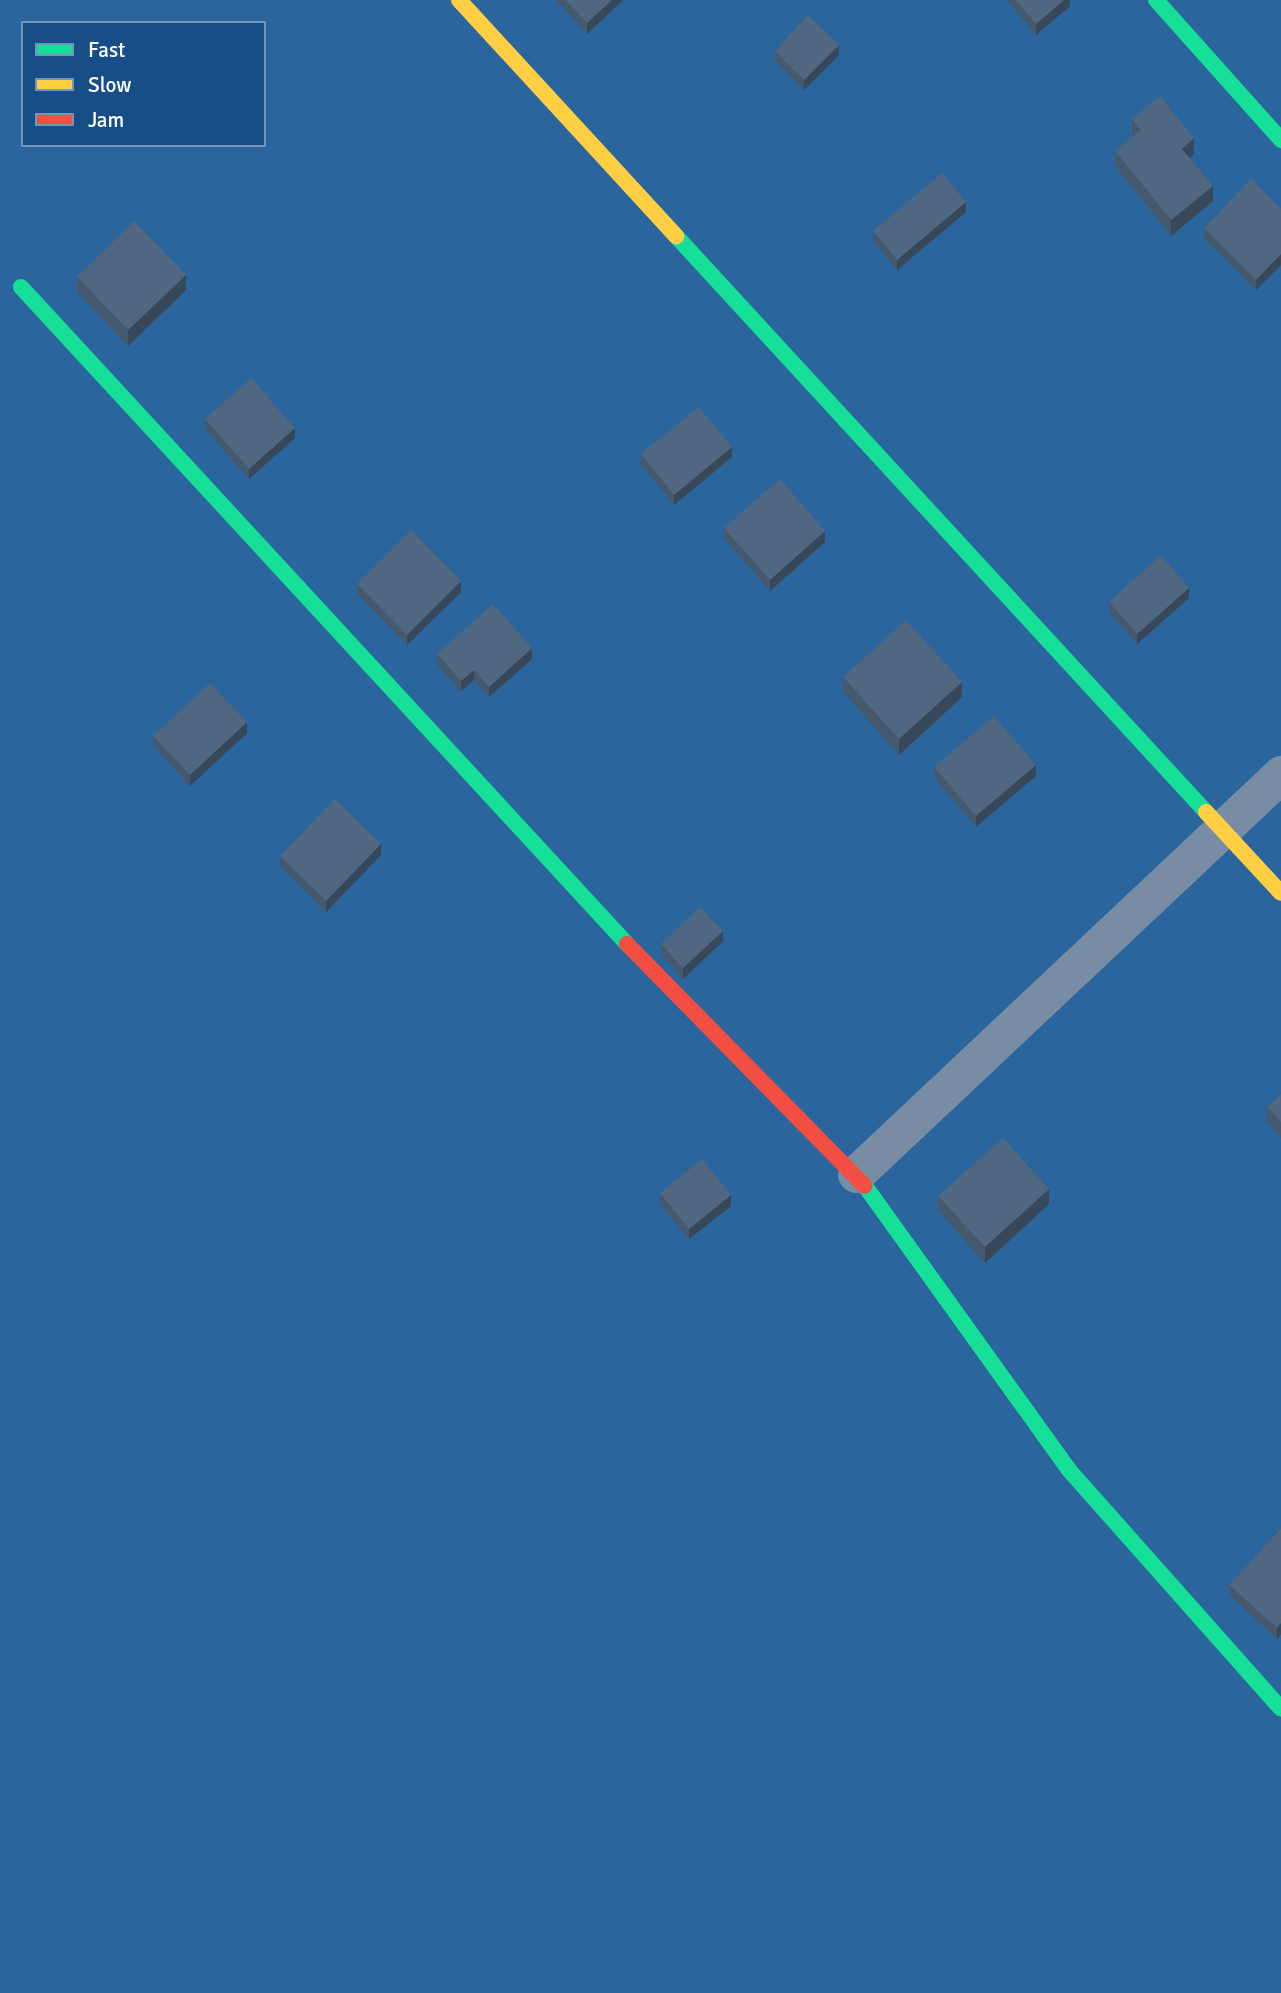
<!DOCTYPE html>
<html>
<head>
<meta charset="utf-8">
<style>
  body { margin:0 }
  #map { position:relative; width:1281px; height:1993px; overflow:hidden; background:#314f6e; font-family:Signika,sans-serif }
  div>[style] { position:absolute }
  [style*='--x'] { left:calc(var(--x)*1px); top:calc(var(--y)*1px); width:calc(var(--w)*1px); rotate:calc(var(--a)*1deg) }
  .green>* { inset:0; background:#2a659e }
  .street>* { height:37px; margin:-18.5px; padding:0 18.5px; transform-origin:18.5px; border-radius:18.5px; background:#788da4 }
  .fast>* { height:16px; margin:-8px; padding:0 8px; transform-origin:8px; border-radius:8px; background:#16e098 }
  .slow>* { height:16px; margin:-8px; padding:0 8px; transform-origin:8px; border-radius:8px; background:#ffcf43 }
  .jam>* { height:16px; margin:-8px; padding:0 8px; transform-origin:8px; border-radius:8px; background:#f24e42 }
  .wall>* { inset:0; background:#44596e }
  .shaded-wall>* { inset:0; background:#37485a }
  .building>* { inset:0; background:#4f6780 }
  span { translate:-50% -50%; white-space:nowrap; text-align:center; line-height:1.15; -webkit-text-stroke:6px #174e88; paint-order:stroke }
  .legend { position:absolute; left:21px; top:21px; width:245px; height:126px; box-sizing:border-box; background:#174e88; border:2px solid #7495b8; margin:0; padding:9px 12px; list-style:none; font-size:21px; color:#fff }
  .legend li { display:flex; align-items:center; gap:14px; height:35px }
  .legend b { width:35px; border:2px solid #7495b8 }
</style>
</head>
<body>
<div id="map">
  <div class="green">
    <div style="clip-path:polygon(evenodd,0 0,1281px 0,1281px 1993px,0 1993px,0 0,23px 23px,264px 23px,264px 145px,23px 145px,23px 23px)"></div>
  </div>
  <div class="street">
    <div style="--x:856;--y:1174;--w:584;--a:-43.26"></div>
  </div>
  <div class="fast">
    <div style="--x:1156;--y:0;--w:188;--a:48.2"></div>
    <div style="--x:676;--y:236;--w:783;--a:47.38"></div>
    <div style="--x:21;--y:287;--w:894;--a:47.31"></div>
    <div style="--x:865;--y:1186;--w:350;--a:54.3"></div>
    <div style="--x:1069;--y:1470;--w:319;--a:48.4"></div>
  </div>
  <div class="slow">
    <div style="--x:459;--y:0;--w:321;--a:47.4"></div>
    <div style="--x:1206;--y:812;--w:110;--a:47.2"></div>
  </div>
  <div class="jam">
    <div style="--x:627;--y:944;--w:339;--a:45.5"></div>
  </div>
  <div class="wall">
    <div style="clip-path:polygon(556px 0,623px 0,587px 34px)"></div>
    <div style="clip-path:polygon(1007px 0,1070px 0,1070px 6px,1036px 35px)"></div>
    <div style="clip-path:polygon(775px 51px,839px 55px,804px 90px,775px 61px)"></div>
    <div style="clip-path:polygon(1132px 119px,1194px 154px,1190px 158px,1213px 201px,1171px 236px,1115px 166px,1115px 151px,1133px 136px,1132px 134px)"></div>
    <div style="clip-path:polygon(1281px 209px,1281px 265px,1256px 290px,1204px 239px,1204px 228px)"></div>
    <div style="clip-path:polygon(966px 212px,897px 270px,873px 241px,873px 231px)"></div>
    <div style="clip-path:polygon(77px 277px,186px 290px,128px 346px,77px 292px)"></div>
    <div style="clip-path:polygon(205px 419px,295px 438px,249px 479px,205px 429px)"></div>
    <div style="clip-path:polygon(641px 454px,732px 457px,674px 505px,641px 465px)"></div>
    <div style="clip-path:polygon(724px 528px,825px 542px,770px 591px,724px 539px)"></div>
    <div style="clip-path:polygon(357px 584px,461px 592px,407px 645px,357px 594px)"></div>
    <div style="clip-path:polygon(1189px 598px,1137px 644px,1109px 612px,1109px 602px)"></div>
    <div style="clip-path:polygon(437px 654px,532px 659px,489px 697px,474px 680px,461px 691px,437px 665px)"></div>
    <div style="clip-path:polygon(843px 677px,962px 697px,899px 755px,843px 692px)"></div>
    <div style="clip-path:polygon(247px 733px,190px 786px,153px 746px,153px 736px)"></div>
    <div style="clip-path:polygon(934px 767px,1036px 776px,976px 827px,934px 777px)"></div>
    <div style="clip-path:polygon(381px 855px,326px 912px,280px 867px,280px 856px)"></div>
    <div style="clip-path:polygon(723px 941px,683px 979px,661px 955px,661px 944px)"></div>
    <div style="clip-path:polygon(1281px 1094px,1281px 1138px,1267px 1122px,1267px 1107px)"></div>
    <div style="clip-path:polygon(660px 1193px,731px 1206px,689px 1239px,660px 1204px)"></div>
    <div style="clip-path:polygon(938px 1196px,1049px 1204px,985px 1263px,938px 1211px)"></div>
    <div style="clip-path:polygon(1281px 1528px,1281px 1634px,1277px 1639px,1229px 1595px,1229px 1585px)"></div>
  </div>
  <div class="shaded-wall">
    <div style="clip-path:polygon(612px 0,623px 0,587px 34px,587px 23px)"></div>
    <div style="clip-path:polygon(1064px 0,1070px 0,1070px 6px,1036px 35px,1036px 24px)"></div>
    <div style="clip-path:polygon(839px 45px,839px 55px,804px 90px,804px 80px)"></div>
    <div style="clip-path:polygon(1194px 138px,1194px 154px,1182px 164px,1182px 149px)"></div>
    <div style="clip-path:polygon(1213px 186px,1213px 201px,1171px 236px,1171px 220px)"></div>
    <div style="clip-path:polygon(966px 202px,966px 212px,897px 270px,897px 260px)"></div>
    <div style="clip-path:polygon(1281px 254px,1281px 265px,1256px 290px,1256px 280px)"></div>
    <div style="clip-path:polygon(186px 275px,186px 290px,128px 346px,128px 330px)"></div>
    <div style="clip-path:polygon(295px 428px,295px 438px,249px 479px,249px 469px)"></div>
    <div style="clip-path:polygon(732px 447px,732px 457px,674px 505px,674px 495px)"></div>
    <div style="clip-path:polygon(825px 531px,825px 542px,770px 591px,770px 580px)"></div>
    <div style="clip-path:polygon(461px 581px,461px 592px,407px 645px,407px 635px)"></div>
    <div style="clip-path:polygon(1189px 588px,1189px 598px,1137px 644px,1137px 634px)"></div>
    <div style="clip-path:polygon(532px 648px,532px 659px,489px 697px,489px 687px)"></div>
    <div style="clip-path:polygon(474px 670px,474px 680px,461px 691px,461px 681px)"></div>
    <div style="clip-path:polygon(962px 682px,962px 697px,899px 755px,899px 739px)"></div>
    <div style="clip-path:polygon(247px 722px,247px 733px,190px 786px,190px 775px)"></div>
    <div style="clip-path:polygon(1036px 765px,1036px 776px,976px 827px,976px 816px)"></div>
    <div style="clip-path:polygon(381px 844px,381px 855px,326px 912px,326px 901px)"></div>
    <div style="clip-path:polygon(723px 931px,723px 941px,683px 979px,683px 968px)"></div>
    <div style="clip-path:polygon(1049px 1189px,1049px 1204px,985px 1263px,985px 1247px)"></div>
    <div style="clip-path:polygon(731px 1195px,731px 1206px,689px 1239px,689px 1229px)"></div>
    <div style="clip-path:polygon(1281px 1623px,1281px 1634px,1277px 1639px,1277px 1628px)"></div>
  </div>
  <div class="building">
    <div style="clip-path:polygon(565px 0,612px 0,587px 23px)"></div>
    <div style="clip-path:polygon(1016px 0,1064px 0,1036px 24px)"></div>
    <div style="clip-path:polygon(808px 15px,839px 45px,804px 80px,775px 51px)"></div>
    <div style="clip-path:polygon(1160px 96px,1194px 138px,1182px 149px,1213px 186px,1171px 220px,1115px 151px,1141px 130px,1132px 119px)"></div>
    <div style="clip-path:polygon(942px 173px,966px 202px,897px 260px,873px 231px)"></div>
    <div style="clip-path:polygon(1251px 179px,1281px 209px,1281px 254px,1256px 280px,1204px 228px)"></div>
    <div style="clip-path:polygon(134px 221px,186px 275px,128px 330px,77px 277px)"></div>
    <div style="clip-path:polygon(251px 378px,295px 428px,249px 469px,205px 419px)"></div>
    <div style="clip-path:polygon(699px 407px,732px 447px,674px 495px,641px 454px)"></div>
    <div style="clip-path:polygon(780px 479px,825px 531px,770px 580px,724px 528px)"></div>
    <div style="clip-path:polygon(411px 530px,461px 581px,407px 635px,357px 584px)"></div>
    <div style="clip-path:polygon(1161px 555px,1189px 588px,1137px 634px,1109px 602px)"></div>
    <div style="clip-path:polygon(493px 604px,532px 648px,489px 687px,474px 670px,461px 681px,437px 654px)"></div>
    <div style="clip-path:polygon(906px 620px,962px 682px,899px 739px,843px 677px)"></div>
    <div style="clip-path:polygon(210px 683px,247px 722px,190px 775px,153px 736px)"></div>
    <div style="clip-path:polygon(994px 716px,1036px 765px,976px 816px,934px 767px)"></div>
    <div style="clip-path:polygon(335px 799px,381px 844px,326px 901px,280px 856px)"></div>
    <div style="clip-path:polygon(700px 907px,723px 931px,683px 968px,661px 944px)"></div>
    <div style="clip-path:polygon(1281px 1094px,1281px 1122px,1267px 1107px)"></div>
    <div style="clip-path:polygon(1003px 1138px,1049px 1189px,985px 1247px,938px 1196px)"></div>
    <div style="clip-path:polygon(702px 1159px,731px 1195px,689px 1229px,660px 1193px)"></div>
    <div style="clip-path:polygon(1281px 1528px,1281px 1623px,1277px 1628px,1229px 1585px)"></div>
  </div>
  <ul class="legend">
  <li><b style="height:9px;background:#16e098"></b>Fast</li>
  <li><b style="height:9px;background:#ffcf43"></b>Slow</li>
  <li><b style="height:9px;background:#f24e42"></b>Jam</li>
  </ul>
</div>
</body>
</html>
